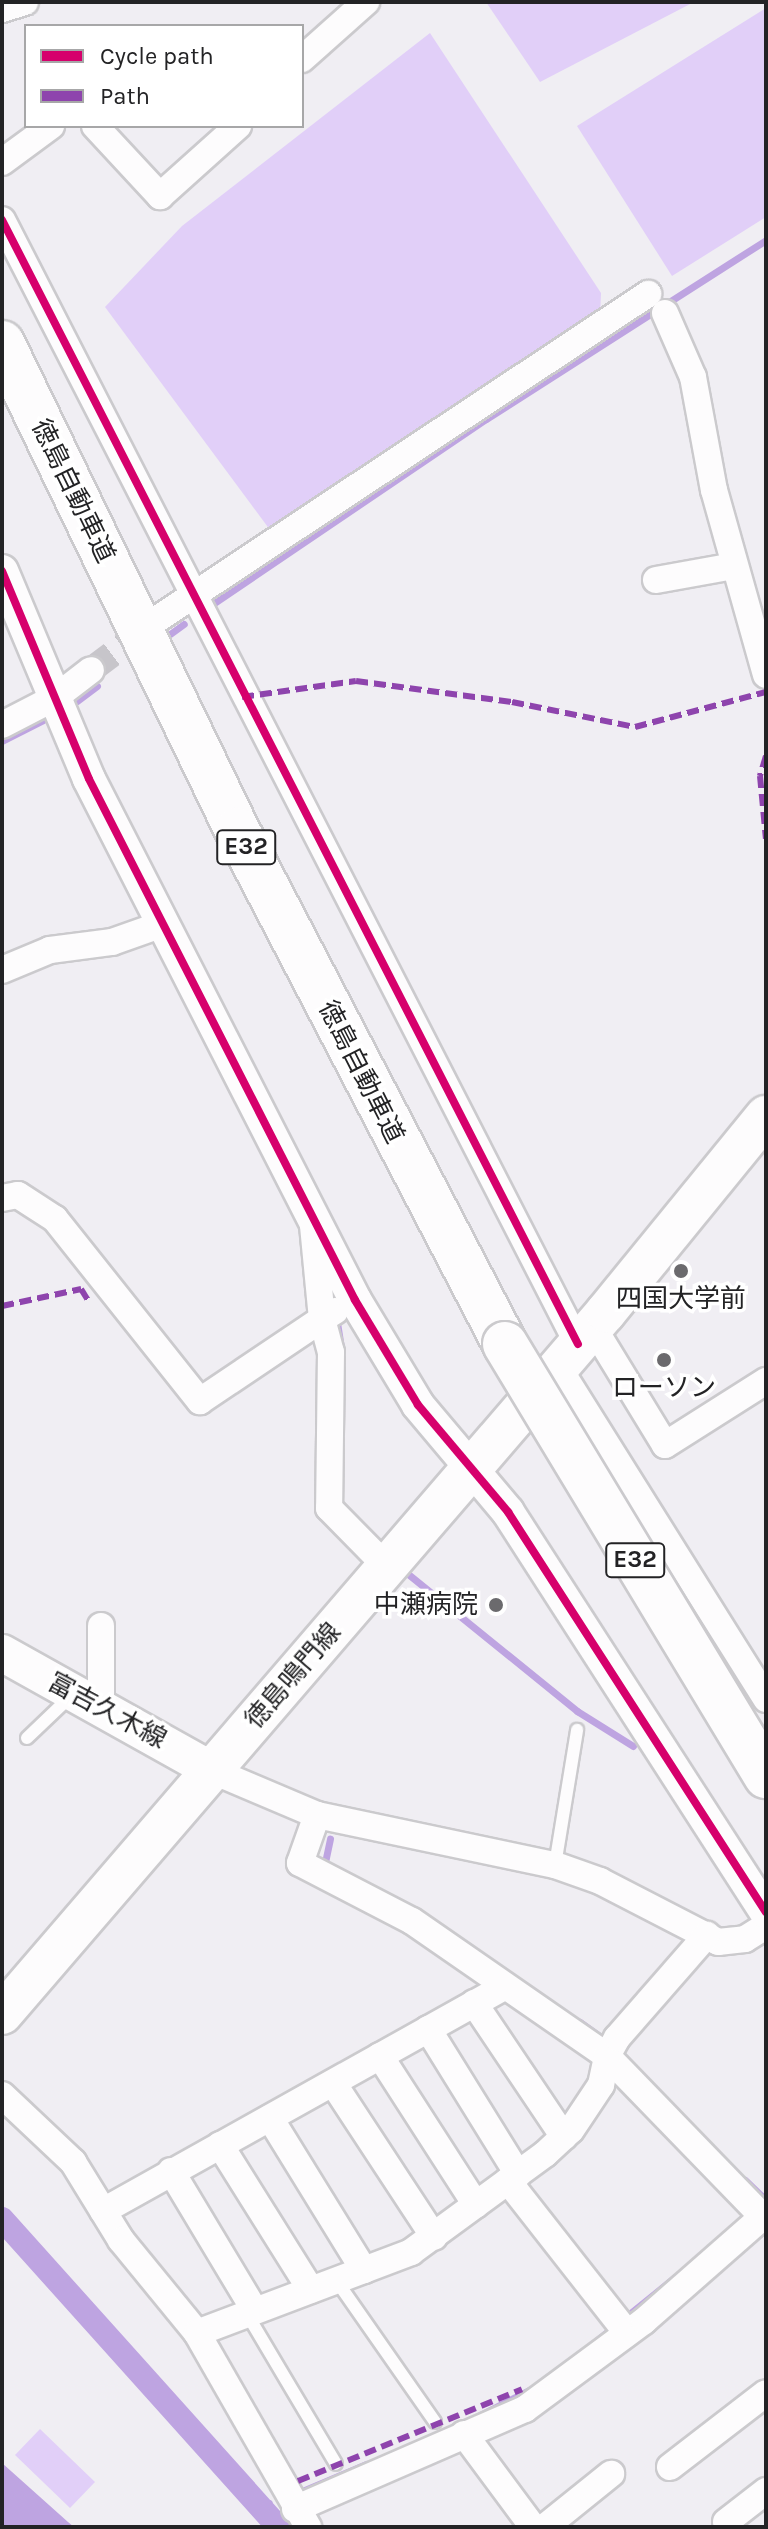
<!DOCTYPE html>
<html>
<head>
<meta charset="utf-8">
<style>
  body { margin:0 }
  #map { position:relative; width:768px; height:2529px; overflow:hidden; background:#f0eef3; font-family:Karla,"Noto Sans JP",sans-serif }
  div>[style] { position:absolute }
  [style*='--x'] { left:calc(var(--x)*1px); top:calc(var(--y)*1px); width:calc(var(--w)*1px); rotate:calc(var(--a)*1deg) }
  .green>* { inset:0; background:#e1cff8 }
  .water>* { inset:0; background:#bea4e1 }
  .stream>* { height:7px; margin:-3.5px; padding:0 3.5px; transform-origin:3.5px; border-radius:3.5px; background:#bea4e1 }
  .canal>* { height:24px; margin:-12px; padding:0 12px; transform-origin:12px; border-radius:12px; background:#bea4e1 }
  .minor-tunnel>* { height:26px; margin-top:-13px; transform-origin:0; background:repeating-linear-gradient(90deg,#c7c5ca 0 26px,transparent 0 39px) }
  .roads { filter:drop-shadow(2px 0 #cbcacd) drop-shadow(-2px 0 #cbcacd) drop-shadow(0 2px #cbcacd) drop-shadow(0 -2px #cbcacd) }
  .service>* { height:12px; margin:-6px; padding:0 6px; transform-origin:6px; border-radius:6px; background:#fdfcfd }
  .minor>* { height:26px; margin:-13px; padding:0 13px; transform-origin:13px; border-radius:13px; background:#fdfcfd }
  .tertiary>* { height:32px; margin:-16px; padding:0 16px; transform-origin:16px; border-radius:16px; background:#fdfcfd }
  .secondary>* { height:36px; margin:-18px; padding:0 18px; transform-origin:18px; border-radius:18px; background:#fdfcfd }
  .primary>* { height:40px; margin:-20px; padding:0 20px; transform-origin:20px; border-radius:20px; background:#fdfcfd }
  .motorway>* { height:44px; margin:-22px; padding:0 22px; transform-origin:22px; border-radius:22px; background:#fdfcfd }
  .bridges { filter:drop-shadow(2px 0 #cbcacd) drop-shadow(-2px 0 #cbcacd) drop-shadow(0 2px #cbcacd) drop-shadow(0 -2px #cbcacd) }
  .motorway-bridge>* { height:44px; margin:-22px; padding:0 22px; transform-origin:22px; border-radius:22px; background:#fdfcfd }
  .quiet>* { height:6px; margin-top:-3px; transform-origin:0; background:repeating-linear-gradient(90deg,#8e44ad 0 12px,transparent 0 18px) }
  .cycleway>* { height:8px; margin:-4px; padding:0 4px; transform-origin:4px; border-radius:4px; background:#d6006c }
  .dots>* { width:22px; height:22px; translate:-50% -50%; box-sizing:border-box; border:4px solid #fff; border-radius:50% }
  span { translate:-50% -50%; white-space:nowrap; text-align:center; line-height:1.15; -webkit-text-stroke:7px #fff; paint-order:stroke }
  .shield-label span { padding:2px 6px; background:#fff; border:2px solid; border-radius:6px; -webkit-text-stroke-width:0 }
  .shield-label { font-size:24px; color:#232325; font-weight:700 }
  .street-label { font-size:26px; color:#232325 }
  .poi-label { font-size:26px; color:#232325 }
  .right { translate:-100% -50%; text-align:right }
  .frame { position:absolute; inset:0; border:4px solid #232325; pointer-events:none }
  .legend { position:absolute; left:24px; top:24px; width:280px; height:104px; box-sizing:border-box; background:#fff; border:2px solid #a7a7a8; margin:0; padding:10px 14px; list-style:none; font-size:24px; color:#232325 }
  .legend li { display:flex; align-items:center; gap:16px; height:40px }
  .legend b { width:40px; border:2px solid #a7a7a8 }
</style>
</head>
<body>
<div id="map">
  <div class="green">
    <div style="clip-path:polygon(486px 2px,694px 2px,540px 82px)"></div>
    <div style="clip-path:polygon(766px 8px,766px 217px,672px 276px,577px 126px)"></div>
    <div style="clip-path:polygon(430px 33px,601px 293px,600px 316px,273px 534px,105px 307px,182px 226px)"></div>
    <div style="clip-path:polygon(40px 2429px,95px 2482px,70px 2508px,15px 2455px)"></div>
  </div>
  <div class="water">
    <div style="clip-path:polygon(2px 2463px,68px 2522px,74px 2527px,2px 2527px)"></div>
  </div>
  <div class="stream">
    <div style="--x:214;--y:603;--w:328;--a:-34.1"></div>
    <div style="--x:486;--y:419;--w:332;--a:-32.6"></div>
    <div style="--x:170;--y:634;--w:17;--a:-36"></div>
    <div style="--x:77;--y:701;--w:25;--a:-37"></div>
    <div style="--x:2;--y:741;--w:46;--a:-27.1"></div>
    <div style="--x:336;--y:1316;--w:31;--a:81"></div>
    <div style="--x:408;--y:1574;--w:218;--a:39"></div>
    <div style="--x:577;--y:1711;--w:66;--a:32"></div>
    <div style="--x:324;--y:1867;--w:29;--a:-78"></div>
    <div style="--x:580;--y:2022;--w:36;--a:36"></div>
    <div style="--x:745;--y:2180;--w:29;--a:44"></div>
    <div style="--x:591;--y:2345;--w:108;--a:-39"></div>
    <div style="--x:480;--y:2415;--w:55;--a:-27"></div>
    <div style="--x:300;--y:2492;--w:72;--a:-23"></div>
    <div style="--x:259;--y:2505;--w:10;--a:-11"></div>
  </div>
  <div class="canal">
    <div style="--x:2;--y:2219;--w:414;--a:48.1"></div>
  </div>
  <div class="minor-tunnel">
    <div style="--x:91;--y:670;--w:76;--a:-37"></div>
  </div>
  <div class="roads">
    <div class="service">
      <div style="--x:27;--y:1738;--w:61;--a:-43.7"></div>
      <div style="--x:555;--y:1865;--w:137;--a:-80.7"></div>
      <div style="--x:336;--y:2280;--w:173;--a:55.1"></div>
      <div style="--x:247;--y:2314;--w:174;--a:59.3"></div>
    </div>
    <div class="minor">
      <div style="--x:2;--y:9;--w:24;--a:-17"></div>
      <div style="--x:302;--y:59;--w:86;--a:-41.7"></div>
      <div style="--x:95;--y:126;--w:96;--a:47.1"></div>
      <div style="--x:160;--y:196;--w:105;--a:-41.9"></div>
      <div style="--x:2;--y:162;--w:61;--a:-36.3"></div>
      <div style="--x:2;--y:220;--w:1263;--a:62.87"></div>
      <div style="--x:665;--y:313;--w:70;--a:66.4"></div>
      <div style="--x:693;--y:377;--w:115;--a:79.5"></div>
      <div style="--x:714;--y:490;--w:192;--a:74.3"></div>
      <div style="--x:656;--y:580;--w:79;--a:-10.2"></div>
      <div style="--x:159;--y:618;--w:587;--a:-33.53"></div>
      <div style="--x:2;--y:725;--w:61;--a:-27.4"></div>
      <div style="--x:56;--y:697;--w:44;--a:-37.6"></div>
      <div style="--x:2;--y:970;--w:52;--a:-22.6"></div>
      <div style="--x:50;--y:950;--w:63;--a:-7.4"></div>
      <div style="--x:112;--y:942;--w:51;--a:-19.5"></div>
      <div style="--x:2;--y:1198;--w:16;--a:-11"></div>
      <div style="--x:18;--y:1195;--w:44;--a:33"></div>
      <div style="--x:55;--y:1219;--w:233;--a:51.5"></div>
      <div style="--x:200;--y:1401;--w:147;--a:-33.9"></div>
      <div style="--x:322;--y:1319;--w:94;--a:-95.5"></div>
      <div style="--x:335;--y:1311;--w:15;--a:148"></div>
      <div style="--x:322;--y:1319;--w:34;--a:75"></div>
      <div style="--x:331;--y:1352;--w:156;--a:90.7"></div>
      <div style="--x:329;--y:1508;--w:83;--a:45.5"></div>
      <div style="--x:593;--y:1327;--w:138;--a:58.6"></div>
      <div style="--x:665;--y:1445;--w:120;--a:-32.4"></div>
      <div style="--x:558;--y:1367;--w:392;--a:57.9"></div>
      <div style="--x:101;--y:1626;--w:81;--a:90"></div>
      <div style="--x:211;--y:1770;--w:115;--a:23"></div>
      <div style="--x:317;--y:1815;--w:243;--a:11.9"></div>
      <div style="--x:555;--y:1865;--w:48;--a:19.6"></div>
      <div style="--x:600;--y:1881;--w:133;--a:27.3"></div>
      <div style="--x:718;--y:1942;--w:27;--a:-6"></div>
      <div style="--x:745;--y:1939;--w:25;--a:-32"></div>
      <div style="--x:317;--y:1815;--w:51;--a:109.5"></div>
      <div style="--x:300;--y:1863;--w:126;--a:27.4"></div>
      <div style="--x:412;--y:1921;--w:237;--a:34.7"></div>
      <div style="--x:607;--y:2056;--w:228;--a:45.9"></div>
      <div style="--x:474;--y:2003;--w:161;--a:56.1"></div>
      <div style="--x:428;--y:2029;--w:171;--a:58.2"></div>
      <div style="--x:380;--y:2056;--w:177;--a:57.2"></div>
      <div style="--x:333;--y:2083;--w:184;--a:56.7"></div>
      <div style="--x:2;--y:2095;--w:98;--a:43.3"></div>
      <div style="--x:73;--y:2162;--w:92;--a:58.4"></div>
      <div style="--x:121;--y:2240;--w:120;--a:50.7"></div>
      <div style="--x:197;--y:2333;--w:224;--a:60.2"></div>
      <div style="--x:270;--y:2118;--w:179;--a:58.3"></div>
      <div style="--x:220;--y:2145;--w:171;--a:57.9"></div>
      <div style="--x:171;--y:2171;--w:163;--a:59"></div>
      <div style="--x:508;--y:2181;--w:193;--a:51.9"></div>
      <div style="--x:103;--y:2211;--w:458;--a:-29.2"></div>
      <div style="--x:197;--y:2333;--w:229;--a:-20.7"></div>
      <div style="--x:411;--y:2252;--w:166;--a:-36.2"></div>
      <div style="--x:545;--y:2154;--w:35;--a:-43"></div>
      <div style="--x:571;--y:2130;--w:54;--a:-56.3"></div>
      <div style="--x:601;--y:2085;--w:30;--a:-78"></div>
      <div style="--x:607;--y:2056;--w:21;--a:-61"></div>
      <div style="--x:617;--y:2038;--w:137;--a:-48.9"></div>
      <div style="--x:464;--y:2434;--w:116;--a:53.4"></div>
      <div style="--x:670;--y:2467;--w:121;--a:-37.6"></div>
      <div style="--x:295;--y:2509;--w:251;--a:-23.5"></div>
      <div style="--x:525;--y:2409;--w:148;--a:-36.5"></div>
      <div style="--x:644;--y:2321;--w:162;--a:-41.3"></div>
      <div style="--x:726;--y:2522;--w:51;--a:-37.8"></div>
      <div style="--x:545;--y:2527;--w:85;--a:-38.8"></div>
    </div>
    <div class="tertiary">
      <div style="--x:2;--y:571;--w:225;--a:67.3"></div>
      <div style="--x:89;--y:779;--w:585;--a:62.95"></div>
      <div style="--x:355;--y:1300;--w:122;--a:59"></div>
      <div style="--x:418;--y:1405;--w:140;--a:49.9"></div>
      <div style="--x:508;--y:1512;--w:476;--a:57.2"></div>
    </div>
    <div class="secondary">
      <div style="--x:2;--y:1653;--w:240;--a:29.2"></div>
    </div>
    <div class="primary">
      <div style="--x:2;--y:2014;--w:926;--a:-49.29"></div>
      <div style="--x:606;--y:1312;--w:253;--a:-50.8"></div>
    </div>
    <div class="motorway">
      <div style="--x:2;--y:343;--w:541;--a:64.24"></div>
      <div style="--x:237;--y:830;--w:580;--a:62.46"></div>
    </div>
  </div>
  <div class="bridges">
    <div class="motorway-bridge">
      <div style="--x:505;--y:1344;--w:505;--a:58.86"></div>
    </div>
  </div>
  <div class="quiet">
    <div style="--x:242;--y:697;--w:115;--a:-8"></div>
    <div style="--x:356;--y:681;--w:157;--a:7.7"></div>
    <div style="--x:512;--y:702;--w:126;--a:11.5"></div>
    <div style="--x:635;--y:727;--w:136;--a:-15"></div>
    <div style="--x:766;--y:756;--w:21;--a:107"></div>
    <div style="--x:760;--y:776;--w:63;--a:84.6"></div>
    <div style="--x:2;--y:1306;--w:81;--a:-12.1"></div>
    <div style="--x:81;--y:1289;--w:15;--a:58"></div>
    <div style="--x:298;--y:2481;--w:242;--a:-22.3"></div>
  </div>
  <div class="cycleway">
    <div style="--x:2;--y:220;--w:1263;--a:62.87"></div>
    <div style="--x:2;--y:571;--w:225;--a:67.3"></div>
    <div style="--x:89;--y:779;--w:585;--a:62.95"></div>
    <div style="--x:355;--y:1300;--w:122;--a:59"></div>
    <div style="--x:418;--y:1405;--w:140;--a:49.9"></div>
    <div style="--x:508;--y:1512;--w:476;--a:57.2"></div>
  </div>
  <div class="dots">
    <div style="left:681px;top:1271px;background:#6b6a6d"></div>
    <div style="left:664px;top:1360px;background:#6b6a6d"></div>
    <div style="left:496px;top:1605px;background:#6b6a6d"></div>
  </div>
  <div class="shield-label">
    <span style="left:246px;top:847px">E32</span>
    <span style="left:635px;top:1560px">E32</span>
  </div>
  <div class="street-label">
    <span style="left:73px;top:491px;rotate:64deg">徳島自動車道</span>
    <span style="left:361px;top:1072px;rotate:63deg">徳島自動車道</span>
    <span style="left:293px;top:1676px;rotate:-49deg">徳島鳴門線</span>
    <span style="left:107px;top:1711px;rotate:28deg">富吉久木線</span>
  </div>
  <div class="poi-label">
    <span style="left:681px;top:1299px">四国大学前</span>
    <span style="left:664px;top:1388px">ローソン</span>
    <span class="right" style="left:478px;top:1605px">中瀬病院</span>
  </div>
  <div class="frame"></div>
  <ul class="legend">
  <li><b style="height:10px;background:#d6006c"></b>Cycle path</li>
  <li><b style="height:10px;background:#8e44ad"></b>Path</li>
  </ul>
</div>
</body>
</html>
